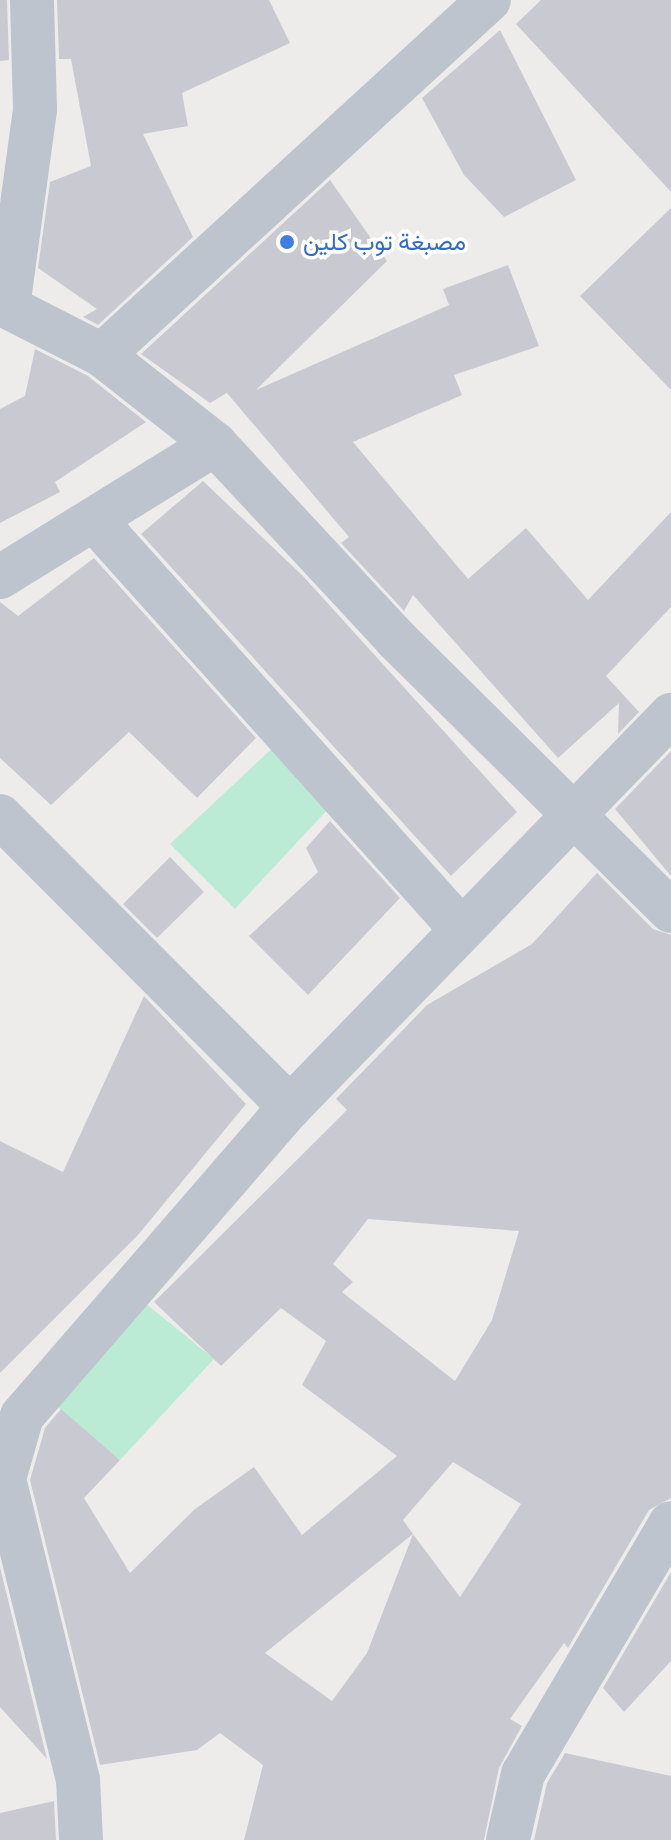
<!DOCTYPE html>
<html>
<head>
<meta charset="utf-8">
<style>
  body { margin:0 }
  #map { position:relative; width:671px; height:1840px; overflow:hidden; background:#eeeceb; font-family:Ubuntu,Vazirmatn,sans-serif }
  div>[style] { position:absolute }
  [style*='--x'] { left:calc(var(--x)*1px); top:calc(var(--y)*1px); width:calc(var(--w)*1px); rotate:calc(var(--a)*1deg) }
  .green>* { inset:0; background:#bbebd4 }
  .building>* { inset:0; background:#c9cad1 }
  .minor>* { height:44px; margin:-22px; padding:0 22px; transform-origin:22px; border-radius:22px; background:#bdc4cd }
  .dots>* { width:22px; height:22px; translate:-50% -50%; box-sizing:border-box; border:4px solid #fff; border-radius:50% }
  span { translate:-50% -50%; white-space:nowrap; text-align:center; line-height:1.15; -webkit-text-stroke:7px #fff; paint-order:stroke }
  .shop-label { font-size:24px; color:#366cbe }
  .left { translate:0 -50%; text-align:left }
</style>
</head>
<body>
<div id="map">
  <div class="green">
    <div style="clip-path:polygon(280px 741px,343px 793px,235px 909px,170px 844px)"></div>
    <div style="clip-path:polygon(139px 1298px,214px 1359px,120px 1460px,57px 1406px)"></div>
  </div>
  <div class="building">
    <div style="clip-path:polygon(0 0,7px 0,9px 60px,0 61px)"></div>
    <div style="clip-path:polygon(57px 0,269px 0,290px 43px,182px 93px,188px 126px,143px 134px,193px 237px,98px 325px,83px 317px,97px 309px,38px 268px,50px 182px,91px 166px,71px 59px,59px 59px)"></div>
    <div style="clip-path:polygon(541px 0,671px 0,671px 192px,516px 24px)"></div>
    <div style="clip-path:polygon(500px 30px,576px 180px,504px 217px,464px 175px,422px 98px)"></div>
    <div style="clip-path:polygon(330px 180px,387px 261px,256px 390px,449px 305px,443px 289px,508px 265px,539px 346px,454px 375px,462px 395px,353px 442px,468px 579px,526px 528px,588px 600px,671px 512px,671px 607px,606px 676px,639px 712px,618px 734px,619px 703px,558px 758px,413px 595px,404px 611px,341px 543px,349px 537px,227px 393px,210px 403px,141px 354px)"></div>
    <div style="clip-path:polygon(671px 208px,671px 390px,580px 296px)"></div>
    <div style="clip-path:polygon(35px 349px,88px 376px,146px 422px,55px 482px,60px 492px,0 523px,0 409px,25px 396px)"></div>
    <div style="clip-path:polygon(203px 481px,303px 576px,517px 812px,451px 876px,141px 534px)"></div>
    <div style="clip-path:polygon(94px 558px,256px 738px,197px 798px,129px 732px,51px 805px,0 758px,0 602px,18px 616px)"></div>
    <div style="clip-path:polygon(671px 751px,671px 876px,615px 809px)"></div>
    <div style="clip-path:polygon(330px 821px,400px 898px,308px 995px,249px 936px,318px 872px,306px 848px)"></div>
    <div style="clip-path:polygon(170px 857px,204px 892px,157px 938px,123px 904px)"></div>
    <div style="clip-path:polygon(evenodd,597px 873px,653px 929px,671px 935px,671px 1498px,649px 1510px,568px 1648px,564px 1643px,510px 1719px,522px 1726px,499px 1768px,484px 1840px,244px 1840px,263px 1765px,220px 1733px,197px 1750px,100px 1765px,30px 1480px,45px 1428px,61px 1409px,120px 1460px,84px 1498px,130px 1573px,195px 1509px,254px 1467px,302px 1535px,397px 1456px,302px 1385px,326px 1341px,281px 1308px,221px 1366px,154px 1302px,347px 1110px,336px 1099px,427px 1005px,532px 944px,597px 873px,368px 1219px,519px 1231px,492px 1320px,455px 1381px,342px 1292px,353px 1282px,333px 1264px,368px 1219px,597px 873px,453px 1462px,521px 1504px,460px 1597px,413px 1534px,367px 1653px,332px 1701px,265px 1653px,413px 1534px,403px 1520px,453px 1462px)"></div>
    <div style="clip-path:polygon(144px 996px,246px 1104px,138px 1235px,0 1373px,0 1141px,63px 1172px)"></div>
    <div style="clip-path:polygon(0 1567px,47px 1759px,0 1707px)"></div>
    <div style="clip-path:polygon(671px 1572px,671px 1661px,624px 1712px,603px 1688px)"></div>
    <div style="clip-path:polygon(565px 1753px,671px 1776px,671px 1840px,534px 1840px,547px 1783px)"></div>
    <div style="clip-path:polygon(54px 1801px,56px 1840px,0 1840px,0 1813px)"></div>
  </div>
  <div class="minor">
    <div style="--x:0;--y:303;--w:114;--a:27"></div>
    <div style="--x:102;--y:355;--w:144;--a:38.2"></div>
    <div style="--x:215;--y:444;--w:265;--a:47.1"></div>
    <div style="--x:395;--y:638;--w:388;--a:44.7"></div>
    <div style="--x:8;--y:307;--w:200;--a:-82.2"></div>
    <div style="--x:35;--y:109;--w:109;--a:-91.6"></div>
    <div style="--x:102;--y:355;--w:525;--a:-42.53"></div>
    <div style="--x:97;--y:523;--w:545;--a:48.12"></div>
    <div style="--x:0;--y:577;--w:253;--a:-31.7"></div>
    <div style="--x:0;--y:816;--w:411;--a:45.1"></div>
    <div style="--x:6;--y:1487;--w:302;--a:76.2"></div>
    <div style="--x:78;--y:1780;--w:60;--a:87.1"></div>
    <div style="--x:0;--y:1493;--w:80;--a:-74.1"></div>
    <div style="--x:22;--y:1416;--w:409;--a:-49.1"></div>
    <div style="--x:290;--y:1107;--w:547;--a:-45.82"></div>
    <div style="--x:508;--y:1840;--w:68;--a:-77.2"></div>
    <div style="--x:523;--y:1774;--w:291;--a:-59.5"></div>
  </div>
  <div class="dots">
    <div style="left:287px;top:242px;background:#3f7fe0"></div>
  </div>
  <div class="shop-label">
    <span class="left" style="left:303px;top:242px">مصبغة توب كلين</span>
  </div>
</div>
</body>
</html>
